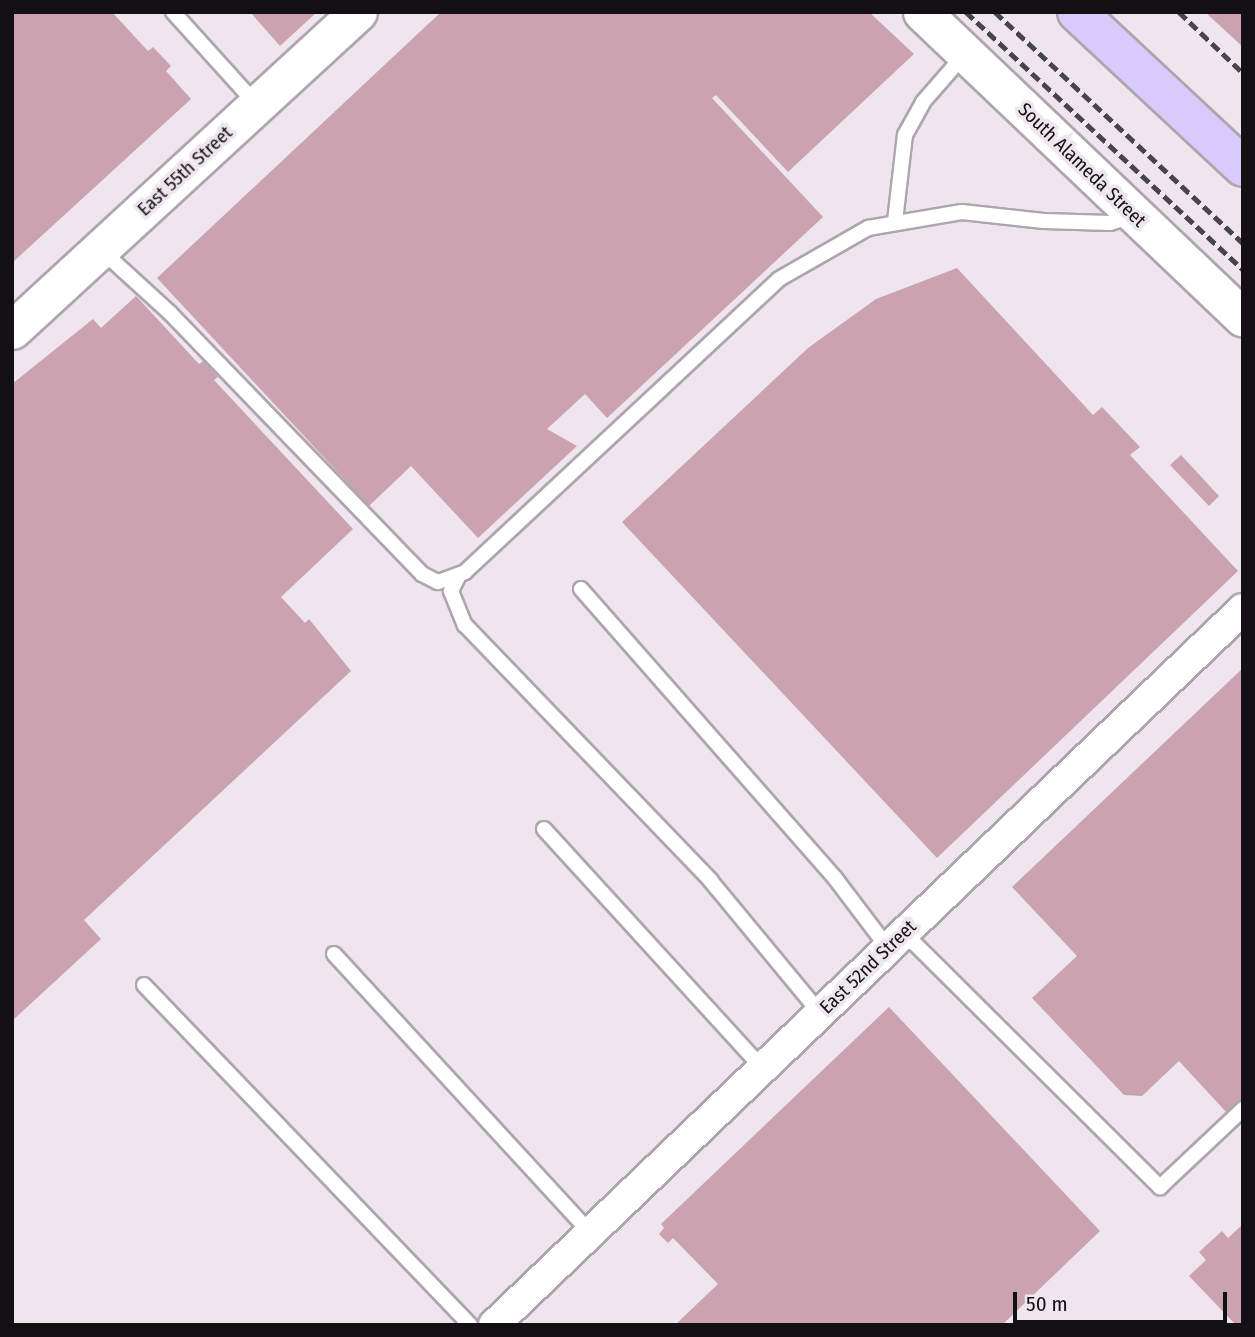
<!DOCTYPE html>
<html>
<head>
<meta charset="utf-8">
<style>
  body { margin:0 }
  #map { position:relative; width:1255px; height:1337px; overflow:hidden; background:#efe5ee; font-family:"Fira Sans Condensed",sans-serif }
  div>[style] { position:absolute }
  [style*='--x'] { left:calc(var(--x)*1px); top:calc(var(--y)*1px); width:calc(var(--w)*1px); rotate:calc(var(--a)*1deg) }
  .building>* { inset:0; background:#cba2b0 }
  .roads { filter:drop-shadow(2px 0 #aea5ae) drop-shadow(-2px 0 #aea5ae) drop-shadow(0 2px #aea5ae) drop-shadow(0 -2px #aea5ae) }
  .service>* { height:14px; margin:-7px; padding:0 7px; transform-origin:7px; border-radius:7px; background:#fff }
  .minor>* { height:30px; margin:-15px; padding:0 15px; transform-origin:15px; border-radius:15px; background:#fff }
  .tertiary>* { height:37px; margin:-18.5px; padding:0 18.5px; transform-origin:18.5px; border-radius:18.5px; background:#fff }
  .primary>* { height:38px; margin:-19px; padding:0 19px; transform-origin:19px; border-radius:19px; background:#d8cafa }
  .rail>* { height:5px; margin-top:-2.5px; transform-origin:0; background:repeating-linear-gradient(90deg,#494449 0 10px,transparent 0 15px) }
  span { translate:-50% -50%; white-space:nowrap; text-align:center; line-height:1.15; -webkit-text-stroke:7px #efe5ee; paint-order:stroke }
  .street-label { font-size:19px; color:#131013 }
  .frame { position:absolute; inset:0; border:14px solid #131013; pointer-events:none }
  .scale { position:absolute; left:1013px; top:1292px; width:214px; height:32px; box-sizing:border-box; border:4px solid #131013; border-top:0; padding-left:9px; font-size:21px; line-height:24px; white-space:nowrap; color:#131013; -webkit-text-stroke:5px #efe5ee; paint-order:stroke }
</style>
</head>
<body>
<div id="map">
  <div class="building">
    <div style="clip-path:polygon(12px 12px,112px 12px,148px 51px,153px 47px,171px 66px,166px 71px,191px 99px,12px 263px)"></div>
    <div style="clip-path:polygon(250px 12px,317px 12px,280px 46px)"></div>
    <div style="clip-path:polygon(441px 12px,869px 12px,914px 54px,788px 172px,716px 95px,712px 98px,823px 217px,607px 418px,585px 394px,547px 429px,577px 446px,478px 538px,411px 466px,369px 506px,157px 278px)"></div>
    <div style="clip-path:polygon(1205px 12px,1243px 12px,1243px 47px)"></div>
    <div style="clip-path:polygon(957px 268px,1093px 415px,1102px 407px,1140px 447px,1130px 455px,1238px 571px,937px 858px,622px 522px,808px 348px,876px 299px)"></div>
    <div style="clip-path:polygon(136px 296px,199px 364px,203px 361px,218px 377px,214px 380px,353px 529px,281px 597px,305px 623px,309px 619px,351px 671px,84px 920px,101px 939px,12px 1021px,12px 384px,93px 319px,101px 328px)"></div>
    <div style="clip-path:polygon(1181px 455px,1219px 496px,1209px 506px,1170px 465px)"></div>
    <div style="clip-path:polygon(1243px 668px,1243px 1099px,1227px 1113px,1179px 1061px,1142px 1096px,1124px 1095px,1032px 998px,1077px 956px,1012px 887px)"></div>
    <div style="clip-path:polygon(889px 1007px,1100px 1231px,1002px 1325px,675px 1325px,718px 1284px,673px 1238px,668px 1243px,659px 1234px,664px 1228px,661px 1224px)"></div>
    <div style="clip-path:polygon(1243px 1224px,1243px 1325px,1236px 1325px,1189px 1276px,1206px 1260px,1199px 1252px,1222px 1231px,1228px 1238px)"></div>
  </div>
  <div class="roads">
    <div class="service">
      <div style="--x:173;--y:12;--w:124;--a:47.9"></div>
      <div style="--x:895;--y:221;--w:87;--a:-83.4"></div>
      <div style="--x:905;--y:135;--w:38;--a:-61"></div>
      <div style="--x:923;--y:102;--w:62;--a:-48.9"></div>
      <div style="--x:101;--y:250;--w:93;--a:42.4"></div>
      <div style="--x:170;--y:313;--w:363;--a:46"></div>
      <div style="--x:422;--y:574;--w:18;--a:27"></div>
      <div style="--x:438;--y:582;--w:29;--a:-20"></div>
      <div style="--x:465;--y:572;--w:429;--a:-43"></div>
      <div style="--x:779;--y:279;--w:103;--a:-29.8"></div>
      <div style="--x:868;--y:228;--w:95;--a:-9.7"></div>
      <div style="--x:962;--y:212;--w:82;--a:6.3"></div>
      <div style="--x:1044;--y:221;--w:66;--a:1.7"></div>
      <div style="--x:1110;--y:223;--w:24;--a:-17"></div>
      <div style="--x:459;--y:575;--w:18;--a:117"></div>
      <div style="--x:451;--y:591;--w:37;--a:68"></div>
      <div style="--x:465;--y:625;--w:354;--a:46.1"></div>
      <div style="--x:710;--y:880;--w:173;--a:50.4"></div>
      <div style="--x:581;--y:589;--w:385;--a:48.7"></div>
      <div style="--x:835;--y:878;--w:88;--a:52.9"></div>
      <div style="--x:544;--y:829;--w:323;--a:47.6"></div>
      <div style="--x:904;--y:933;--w:361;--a:44.8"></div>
      <div style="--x:1160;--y:1187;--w:114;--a:-43.2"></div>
      <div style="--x:334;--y:954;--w:378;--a:47.4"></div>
      <div style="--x:144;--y:985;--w:471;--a:46.2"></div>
    </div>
    <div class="minor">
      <div style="--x:494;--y:1325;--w:1036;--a:-43.71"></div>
    </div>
    <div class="tertiary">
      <div style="--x:922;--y:12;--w:443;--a:43.6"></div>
      <div style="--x:12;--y:330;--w:470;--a:-42.6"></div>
    </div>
    <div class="primary">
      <div style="--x:1077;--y:12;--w:227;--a:43"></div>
    </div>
  </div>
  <div class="rail">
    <div style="--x:966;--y:12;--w:378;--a:42.9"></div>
    <div style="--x:995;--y:12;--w:339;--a:43"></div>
    <div style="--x:1179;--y:12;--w:88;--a:43.6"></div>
  </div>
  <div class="street-label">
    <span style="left:1082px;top:165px;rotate:44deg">South Alameda Street</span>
    <span style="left:185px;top:171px;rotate:-43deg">East 55th Street</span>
    <span style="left:868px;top:967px;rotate:-44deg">East 52nd Street</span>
  </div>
  <div class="frame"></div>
  <div class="scale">50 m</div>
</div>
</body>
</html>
